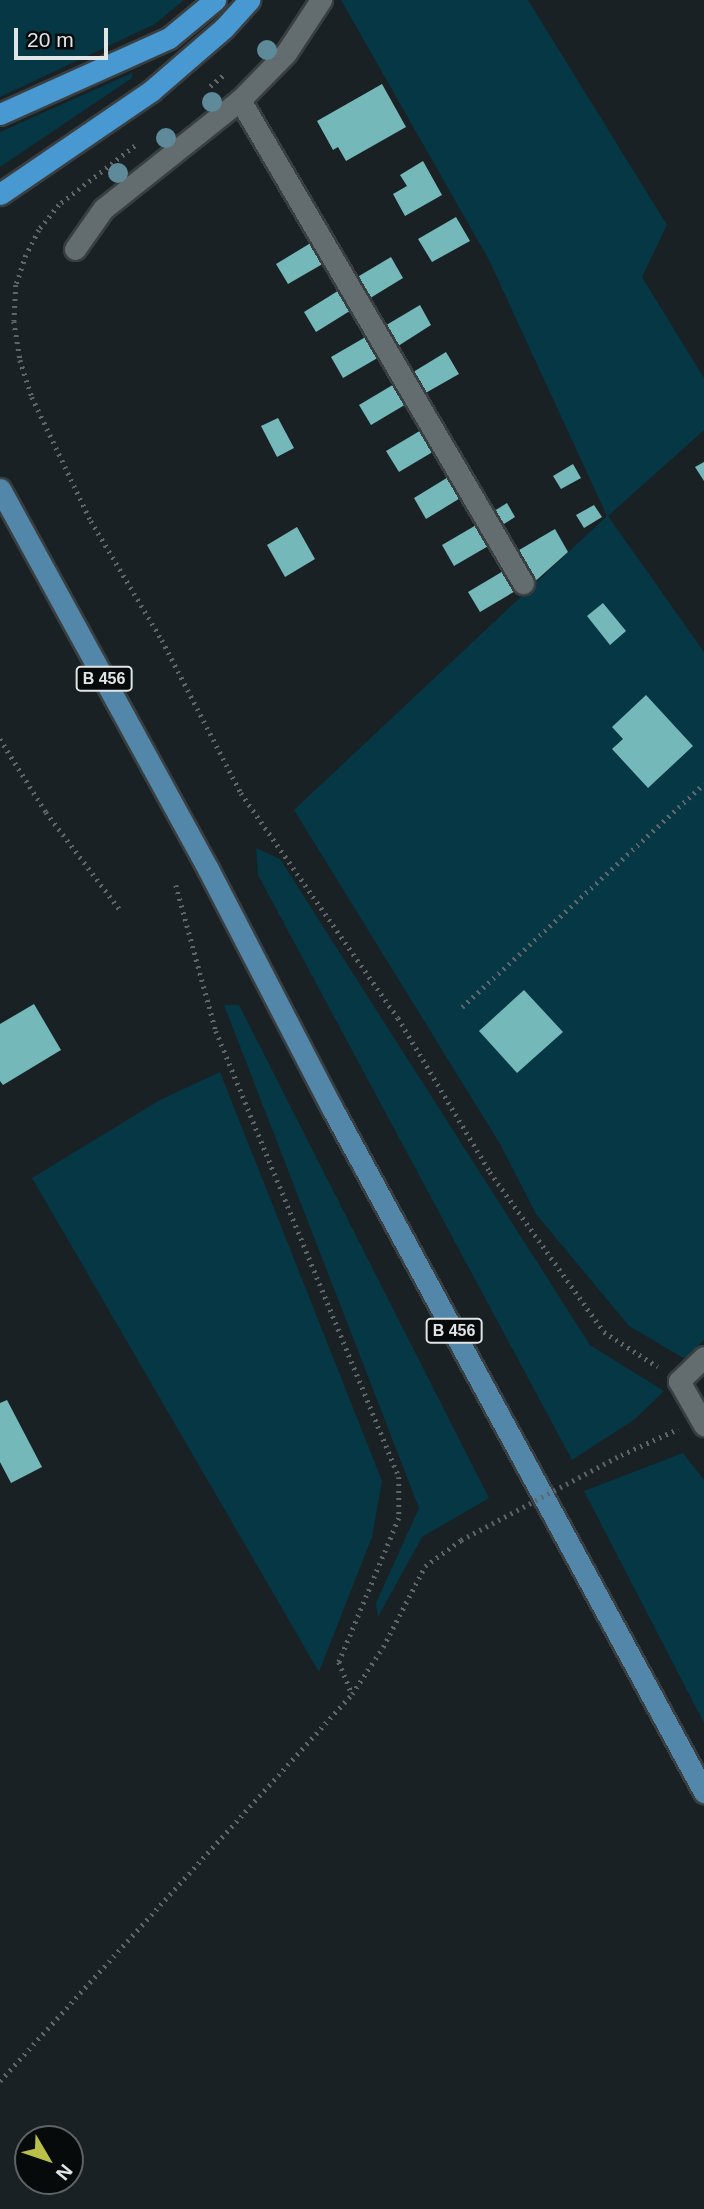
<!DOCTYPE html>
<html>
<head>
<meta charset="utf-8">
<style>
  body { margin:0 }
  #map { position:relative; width:704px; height:2209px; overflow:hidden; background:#192124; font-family:Arial,sans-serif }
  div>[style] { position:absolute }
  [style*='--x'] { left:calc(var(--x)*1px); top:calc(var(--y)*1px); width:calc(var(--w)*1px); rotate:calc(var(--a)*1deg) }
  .green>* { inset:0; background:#053744 }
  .building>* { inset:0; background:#75b8ba }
  .path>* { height:4.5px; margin-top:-2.25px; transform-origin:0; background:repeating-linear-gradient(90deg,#5f6669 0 2px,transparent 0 7px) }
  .roads { filter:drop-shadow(2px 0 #393f41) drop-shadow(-2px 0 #393f41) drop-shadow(0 2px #393f41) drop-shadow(0 -2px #393f41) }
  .minor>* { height:21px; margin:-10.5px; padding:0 10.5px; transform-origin:10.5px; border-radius:10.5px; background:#636d70 }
  .major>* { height:21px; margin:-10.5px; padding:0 10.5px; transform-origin:10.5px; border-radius:10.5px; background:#5387aa }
  .highway>* { height:21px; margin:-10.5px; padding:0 10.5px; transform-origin:10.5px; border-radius:10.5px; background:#4898d1 }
  .path-bridge>* { height:4.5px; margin-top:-2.25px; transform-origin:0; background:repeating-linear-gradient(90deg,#5f6669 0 2px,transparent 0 7px) }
  .trees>* { width:20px; height:20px; margin:-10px; border-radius:50%; background:#5f8a99 }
  span { translate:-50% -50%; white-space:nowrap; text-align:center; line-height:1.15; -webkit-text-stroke:7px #070a0b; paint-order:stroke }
  .shield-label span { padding:2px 5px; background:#070a0b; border:2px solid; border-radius:5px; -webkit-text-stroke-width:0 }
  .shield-label { font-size:16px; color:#e0e5e7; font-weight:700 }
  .north { position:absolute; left:14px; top:2125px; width:70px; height:70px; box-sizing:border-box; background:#070a0b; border:2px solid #5e6263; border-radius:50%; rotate:129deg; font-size:19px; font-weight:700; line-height:28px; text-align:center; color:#e0e5e7 }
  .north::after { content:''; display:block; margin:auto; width:24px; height:32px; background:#bac046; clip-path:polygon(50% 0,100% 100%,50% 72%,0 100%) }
  .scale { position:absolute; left:14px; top:28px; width:94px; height:32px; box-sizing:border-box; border:4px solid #e0e5e7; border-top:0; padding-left:9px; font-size:21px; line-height:24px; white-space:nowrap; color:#e0e5e7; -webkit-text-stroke:5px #070a0b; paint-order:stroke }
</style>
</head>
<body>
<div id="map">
  <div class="green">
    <div style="clip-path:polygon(0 0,184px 0,155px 24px,0 97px)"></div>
    <div style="clip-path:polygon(341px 0,528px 0,667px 225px,642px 277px,704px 378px,704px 430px,608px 516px,704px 652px,704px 1340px,685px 1359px,629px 1326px,536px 1214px,500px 1144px,294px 810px,607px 516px,489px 260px)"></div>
    <div style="clip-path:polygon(132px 73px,132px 78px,0 167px,0 132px)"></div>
    <div style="clip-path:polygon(256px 848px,280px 859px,590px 1345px,664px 1391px,635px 1419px,572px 1460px,258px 875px)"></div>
    <div style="clip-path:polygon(224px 1005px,239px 1005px,489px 1498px,422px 1537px,378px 1617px,376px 1603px,419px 1508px)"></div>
    <div style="clip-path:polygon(220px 1072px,382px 1481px,372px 1537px,319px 1672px,32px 1178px,160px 1100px)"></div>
    <div style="clip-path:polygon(683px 1453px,704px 1480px,704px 1723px,584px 1491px)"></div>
  </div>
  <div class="building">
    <div style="clip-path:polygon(382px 84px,406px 127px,346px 161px,338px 147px,333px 150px,317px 121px)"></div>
    <div style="clip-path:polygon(423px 161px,442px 195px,405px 216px,393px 194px,407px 186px,400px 175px)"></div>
    <div style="clip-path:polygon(456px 217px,470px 241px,432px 262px,418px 239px)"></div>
    <div style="clip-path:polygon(314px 241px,326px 262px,288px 284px,276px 264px)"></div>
    <div style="clip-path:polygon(391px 257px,403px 278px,367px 300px,354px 279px)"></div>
    <div style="clip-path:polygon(341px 289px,353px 309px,316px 332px,304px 312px)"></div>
    <div style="clip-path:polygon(420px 305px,431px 325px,395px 348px,383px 327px)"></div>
    <div style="clip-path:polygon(369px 335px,381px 356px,343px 378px,331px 357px)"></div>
    <div style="clip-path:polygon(446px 352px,459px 374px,422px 395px,410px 374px)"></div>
    <div style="clip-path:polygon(396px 383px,408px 403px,371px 425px,359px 405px)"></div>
    <div style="clip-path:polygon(278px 418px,294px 448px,277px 457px,261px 426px)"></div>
    <div style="clip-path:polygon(423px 429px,436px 450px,399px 472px,386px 451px)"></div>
    <div style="clip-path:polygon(704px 462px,704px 481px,695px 467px)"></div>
    <div style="clip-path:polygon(573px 464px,581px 478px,561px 489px,553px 476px)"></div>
    <div style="clip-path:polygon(450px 476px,462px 497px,426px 519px,414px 498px)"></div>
    <div style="clip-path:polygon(507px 503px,515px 517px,499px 527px,491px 513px)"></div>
    <div style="clip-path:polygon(594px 505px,602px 517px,584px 528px,576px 515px)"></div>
    <div style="clip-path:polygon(478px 524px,490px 545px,454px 566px,442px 545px)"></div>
    <div style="clip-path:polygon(297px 527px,315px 559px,285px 577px,267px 545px)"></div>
    <div style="clip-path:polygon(555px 529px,568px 552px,531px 585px,514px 553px)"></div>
    <div style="clip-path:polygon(505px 570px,517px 590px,480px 612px,468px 592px)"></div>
    <div style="clip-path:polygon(603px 603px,626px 631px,610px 645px,587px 616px)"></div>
    <div style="clip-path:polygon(646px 695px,693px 746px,648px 788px,612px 749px,623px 739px,612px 727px)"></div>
    <div style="clip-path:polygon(524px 990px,563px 1032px,517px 1073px,479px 1031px)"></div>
    <div style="clip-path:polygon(34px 1004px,61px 1050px,3px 1085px,0 1081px,0 1024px)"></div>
    <div style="clip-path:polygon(7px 1400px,42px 1467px,11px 1483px,0 1462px,0 1403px)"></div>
  </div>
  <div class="path">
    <div style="--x:210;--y:86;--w:19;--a:-39"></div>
    <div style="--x:135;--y:146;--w:96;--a:142.2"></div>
    <div style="--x:59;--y:205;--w:32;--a:129"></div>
    <div style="--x:39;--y:230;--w:28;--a:117"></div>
    <div style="--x:26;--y:255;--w:32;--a:108"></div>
    <div style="--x:16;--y:285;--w:36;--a:93"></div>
    <div style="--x:14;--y:321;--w:39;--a:81"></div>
    <div style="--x:20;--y:360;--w:39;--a:72"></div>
    <div style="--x:32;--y:397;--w:137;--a:64.6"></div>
    <div style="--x:91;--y:521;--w:139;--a:59.2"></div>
    <div style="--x:162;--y:640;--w:172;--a:62.7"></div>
    <div style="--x:241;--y:793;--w:274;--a:55.1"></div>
    <div style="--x:398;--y:1018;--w:179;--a:59.1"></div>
    <div style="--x:490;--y:1172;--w:196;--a:54.5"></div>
    <div style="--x:604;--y:1332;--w:64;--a:32.9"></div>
    <div style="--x:0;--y:739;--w:86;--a:57.8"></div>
    <div style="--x:46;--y:812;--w:124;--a:52.9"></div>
    <div style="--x:176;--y:885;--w:151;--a:74.7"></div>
    <div style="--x:216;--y:1031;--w:482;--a:67.7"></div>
    <div style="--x:399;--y:1477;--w:41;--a:90"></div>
    <div style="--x:399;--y:1518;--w:156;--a:112.6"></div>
    <div style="--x:339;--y:1662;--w:35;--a:68"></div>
    <div style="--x:462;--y:1007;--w:329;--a:-42.7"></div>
    <div style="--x:621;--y:1455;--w:63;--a:-24.5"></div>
    <div style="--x:0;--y:2081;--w:523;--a:-47.71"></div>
    <div style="--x:352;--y:1694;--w:56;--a:-56.6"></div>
    <div style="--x:383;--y:1647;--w:91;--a:-62.6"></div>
    <div style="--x:425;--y:1566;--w:44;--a:-35.8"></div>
  </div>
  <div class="roads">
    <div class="minor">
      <div style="--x:240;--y:100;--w:560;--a:59.63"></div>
      <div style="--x:75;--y:249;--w:49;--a:-55"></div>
      <div style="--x:103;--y:209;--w:175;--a:-38.5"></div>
      <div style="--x:240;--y:100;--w:66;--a:-45.6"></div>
      <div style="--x:286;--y:53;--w:64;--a:-56.6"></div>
      <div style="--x:704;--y:1357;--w:35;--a:136"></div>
      <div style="--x:679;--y:1381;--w:51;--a:60.4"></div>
    </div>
    <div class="major">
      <div style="--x:0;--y:489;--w:433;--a:61.3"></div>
      <div style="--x:208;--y:869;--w:269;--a:62.6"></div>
      <div style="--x:332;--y:1108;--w:779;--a:61.46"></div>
    </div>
    <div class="highway">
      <div style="--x:0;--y:114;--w:185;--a:-24.2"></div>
      <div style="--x:169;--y:38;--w:60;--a:-39.6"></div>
      <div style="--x:0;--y:194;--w:183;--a:-34.3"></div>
      <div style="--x:151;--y:91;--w:96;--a:-40.8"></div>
      <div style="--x:224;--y:28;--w:38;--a:-48"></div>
    </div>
  </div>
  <div class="path-bridge">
    <div style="--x:461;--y:1540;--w:181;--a:-28"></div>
  </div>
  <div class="trees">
    <div style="left:267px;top:50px"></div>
    <div style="left:212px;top:102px"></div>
    <div style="left:166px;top:138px"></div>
    <div style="left:118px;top:173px"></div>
  </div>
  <div class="shield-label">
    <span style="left:104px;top:679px">B 456</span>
    <span style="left:454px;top:1331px">B 456</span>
  </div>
  <div class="north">N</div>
  <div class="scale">20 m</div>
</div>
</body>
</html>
